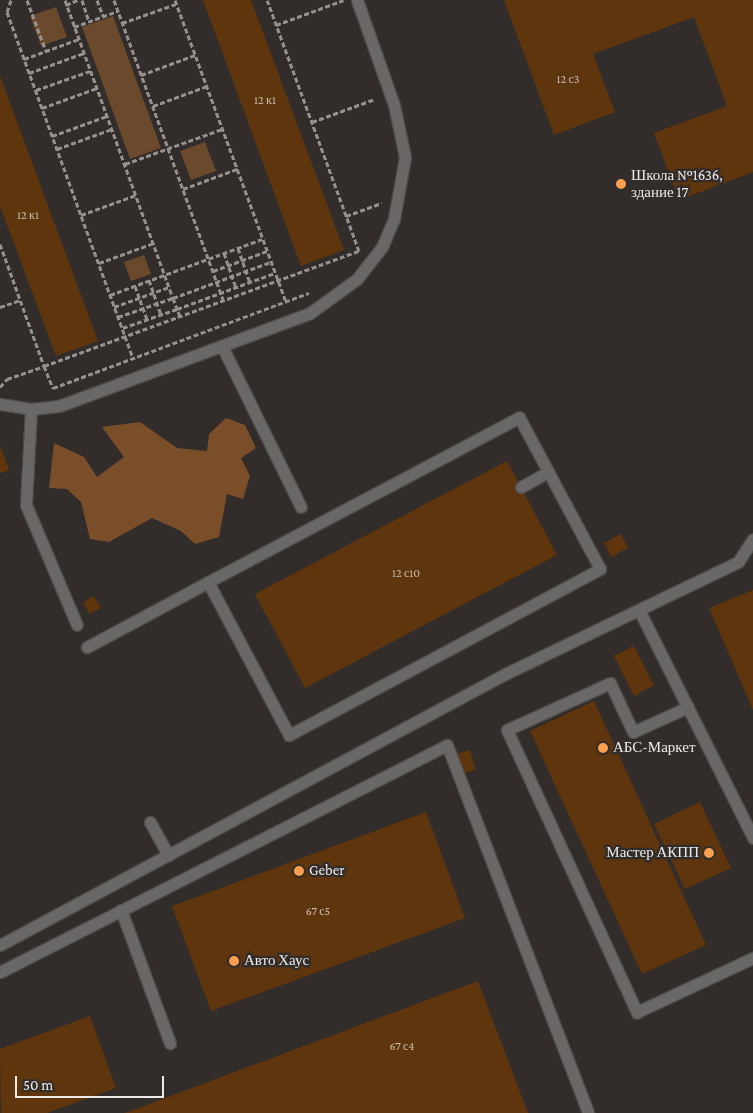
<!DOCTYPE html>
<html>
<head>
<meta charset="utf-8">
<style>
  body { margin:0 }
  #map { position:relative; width:753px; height:1113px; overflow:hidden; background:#322d2a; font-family:"Crimson Pro",serif }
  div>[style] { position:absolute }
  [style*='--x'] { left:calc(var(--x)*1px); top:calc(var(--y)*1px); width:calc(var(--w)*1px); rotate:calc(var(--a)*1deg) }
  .green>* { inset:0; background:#6b492d }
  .forest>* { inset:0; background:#7a4e29 }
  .building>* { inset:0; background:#5f350d }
  .path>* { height:3px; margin-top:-1.5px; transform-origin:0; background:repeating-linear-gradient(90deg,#94918e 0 5px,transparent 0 7.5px) }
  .roads { filter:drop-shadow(1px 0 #504b48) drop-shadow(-1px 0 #504b48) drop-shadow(0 1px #504b48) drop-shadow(0 -1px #504b48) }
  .lane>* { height:11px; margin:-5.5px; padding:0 5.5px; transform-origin:5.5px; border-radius:5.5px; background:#6a6866 }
  .dots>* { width:14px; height:14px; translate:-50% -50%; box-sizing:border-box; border:2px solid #322d2a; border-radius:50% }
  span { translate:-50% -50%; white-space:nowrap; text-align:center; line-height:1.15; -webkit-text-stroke:4.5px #322d2a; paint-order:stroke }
  .number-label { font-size:12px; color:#cabdb1 }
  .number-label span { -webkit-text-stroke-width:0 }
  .poi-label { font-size:15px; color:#edeae8 }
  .left { translate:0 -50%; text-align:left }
  .right { translate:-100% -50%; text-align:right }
  .scale { position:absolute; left:15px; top:1076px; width:149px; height:22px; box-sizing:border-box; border:2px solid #edeae8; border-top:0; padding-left:6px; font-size:15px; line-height:18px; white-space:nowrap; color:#edeae8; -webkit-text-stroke:4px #322d2a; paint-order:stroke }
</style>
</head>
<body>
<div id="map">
  <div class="green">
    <div style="clip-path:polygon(56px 7px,67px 37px,41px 46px,30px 16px)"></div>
    <div style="clip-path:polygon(113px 16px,161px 148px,130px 159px,82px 27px)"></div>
    <div style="clip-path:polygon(205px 142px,216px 171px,191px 180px,180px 151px)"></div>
    <div style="clip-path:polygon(144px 255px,151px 274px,131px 281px,124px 262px)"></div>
  </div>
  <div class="forest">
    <div style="clip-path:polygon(226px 418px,245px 425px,256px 448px,241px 458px,250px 476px,243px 499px,227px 494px,219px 537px,195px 544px,181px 531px,152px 518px,109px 542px,90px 539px,81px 502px,67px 489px,49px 488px,54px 443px,84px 457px,97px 477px,124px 457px,102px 427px,140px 422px,177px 448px,207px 451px,209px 434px)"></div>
  </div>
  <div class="building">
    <div style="clip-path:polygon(203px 0,251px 0,344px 250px,301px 266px)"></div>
    <div style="clip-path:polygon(504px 0,753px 0,753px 172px,679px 200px,654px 133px,727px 106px,694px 17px,593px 54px,615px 112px,554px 135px)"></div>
    <div style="clip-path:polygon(0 76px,98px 341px,56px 356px,0 206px)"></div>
    <div style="clip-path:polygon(0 445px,9px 470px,0 473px)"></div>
    <div style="clip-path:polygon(507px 461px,557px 555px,305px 688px,255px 594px)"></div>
    <div style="clip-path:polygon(621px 534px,628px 548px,611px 557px,604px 543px)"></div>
    <div style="clip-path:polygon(753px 590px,753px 710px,709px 608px)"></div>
    <div style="clip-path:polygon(94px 596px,101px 608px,89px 614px,83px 602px)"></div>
    <div style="clip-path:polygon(634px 646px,654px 685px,634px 696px,614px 656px)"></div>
    <div style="clip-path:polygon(594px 701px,706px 945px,642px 974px,530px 731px)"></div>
    <div style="clip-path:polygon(470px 750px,476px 770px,461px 774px,455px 754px)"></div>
    <div style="clip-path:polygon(700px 802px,731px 868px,685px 889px,654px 824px)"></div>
    <div style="clip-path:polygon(426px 812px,465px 918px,211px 1011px,172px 906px)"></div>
    <div style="clip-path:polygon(478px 981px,528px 1113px,125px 1113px)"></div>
    <div style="clip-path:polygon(90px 1016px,116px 1088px,47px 1113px,1px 1113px,0 1049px)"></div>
  </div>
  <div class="path">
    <div style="--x:11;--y:0;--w:13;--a:108"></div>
    <div style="--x:7;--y:12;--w:368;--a:70"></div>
    <div style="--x:27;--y:0;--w:54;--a:69.6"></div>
    <div style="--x:65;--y:0;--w:317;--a:70.1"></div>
    <div style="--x:173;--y:298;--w:104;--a:-20.2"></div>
    <div style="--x:82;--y:0;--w:22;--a:72"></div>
    <div style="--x:97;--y:0;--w:17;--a:69"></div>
    <div style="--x:114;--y:0;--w:319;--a:70"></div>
    <div style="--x:175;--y:0;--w:322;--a:69.8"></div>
    <div style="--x:66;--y:5;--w:13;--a:-23"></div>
    <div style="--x:122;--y:23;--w:57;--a:-19.4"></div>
    <div style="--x:276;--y:25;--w:72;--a:-20.2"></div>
    <div style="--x:74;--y:27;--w:47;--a:-20"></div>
    <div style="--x:24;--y:59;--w:59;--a:-20"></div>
    <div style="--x:29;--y:73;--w:59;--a:-20"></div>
    <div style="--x:141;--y:75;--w:58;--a:-20.3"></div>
    <div style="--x:36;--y:90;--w:57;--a:-19.4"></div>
    <div style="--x:153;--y:106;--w:58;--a:-20.3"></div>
    <div style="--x:42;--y:108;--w:59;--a:-20"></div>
    <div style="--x:312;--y:122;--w:67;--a:-20.1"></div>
    <div style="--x:52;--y:136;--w:59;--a:-20"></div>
    <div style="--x:57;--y:149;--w:59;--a:-20"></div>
    <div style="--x:125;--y:164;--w:103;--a:-19.8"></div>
    <div style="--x:183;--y:189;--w:58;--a:-20.3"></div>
    <div style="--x:81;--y:215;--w:59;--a:-20"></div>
    <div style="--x:346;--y:216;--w:38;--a:-20"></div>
    <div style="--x:0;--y:244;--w:130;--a:70.2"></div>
    <div style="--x:44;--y:366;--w:335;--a:-20.1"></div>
    <div style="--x:359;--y:251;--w:267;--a:-110.1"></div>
    <div style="--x:238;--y:248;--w:36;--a:71"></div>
    <div style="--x:224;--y:253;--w:36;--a:71"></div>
    <div style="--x:99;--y:263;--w:59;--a:-20"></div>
    <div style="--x:213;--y:271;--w:58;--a:-20.3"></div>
    <div style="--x:149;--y:280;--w:36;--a:71"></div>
    <div style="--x:135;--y:286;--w:35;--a:70"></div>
    <div style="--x:110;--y:295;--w:162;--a:-20.2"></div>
    <div style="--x:0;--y:307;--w:21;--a:-19"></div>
    <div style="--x:114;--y:307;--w:59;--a:-20"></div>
    <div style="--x:180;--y:316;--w:8;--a:-113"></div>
    <div style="--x:177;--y:309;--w:104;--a:-20.2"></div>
    <div style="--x:118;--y:317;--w:58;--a:-19.1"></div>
    <div style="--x:173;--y:298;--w:12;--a:70"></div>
    <div style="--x:177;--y:309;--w:58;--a:160.9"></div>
    <div style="--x:0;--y:387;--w:11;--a:-49"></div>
    <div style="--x:7;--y:379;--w:39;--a:-19"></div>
    <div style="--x:44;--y:366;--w:24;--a:68"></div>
    <div style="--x:53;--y:388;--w:273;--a:-20.4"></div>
  </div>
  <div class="roads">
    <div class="lane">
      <div style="--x:222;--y:346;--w:179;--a:63.9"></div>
      <div style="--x:0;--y:404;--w:31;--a:9"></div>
      <div style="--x:31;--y:409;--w:28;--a:-6"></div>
      <div style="--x:59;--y:406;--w:268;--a:-20.3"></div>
      <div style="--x:310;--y:313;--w:58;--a:-35.9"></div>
      <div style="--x:357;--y:279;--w:41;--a:-52"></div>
      <div style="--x:382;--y:247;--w:30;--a:-67"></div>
      <div style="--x:394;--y:219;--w:63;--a:-79.9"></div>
      <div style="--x:405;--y:157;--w:53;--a:-101.9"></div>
      <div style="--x:394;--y:105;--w:111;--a:-109.4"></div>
      <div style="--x:31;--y:409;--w:96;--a:93"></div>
      <div style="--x:26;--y:505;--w:130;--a:67"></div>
      <div style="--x:521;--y:487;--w:31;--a:-29"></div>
      <div style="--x:639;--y:610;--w:255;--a:63.4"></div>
      <div style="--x:87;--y:647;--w:137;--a:-28.2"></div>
      <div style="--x:208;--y:582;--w:352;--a:-27.9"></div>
      <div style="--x:519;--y:417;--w:172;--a:61.9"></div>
      <div style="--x:600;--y:569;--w:353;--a:151.9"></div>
      <div style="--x:289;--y:735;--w:173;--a:-117.9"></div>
      <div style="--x:688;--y:707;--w:60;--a:155.6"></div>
      <div style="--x:633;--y:732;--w:54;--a:-115.1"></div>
      <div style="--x:610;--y:683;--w:113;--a:155.5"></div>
      <div style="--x:507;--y:730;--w:311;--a:65.3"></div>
      <div style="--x:637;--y:1012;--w:128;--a:-25"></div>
      <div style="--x:150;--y:822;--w:38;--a:61"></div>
      <div style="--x:121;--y:910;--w:142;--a:69.8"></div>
      <div style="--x:0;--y:945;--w:573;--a:-28.22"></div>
      <div style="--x:505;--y:674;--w:259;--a:-25.7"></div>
      <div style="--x:738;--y:562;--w:27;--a:-57"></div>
      <div style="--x:0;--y:972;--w:501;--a:-26.92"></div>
      <div style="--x:447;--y:745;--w:394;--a:69"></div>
    </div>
  </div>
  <div class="dots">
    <div style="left:621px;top:184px;background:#fa9f4e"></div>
    <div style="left:603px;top:748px;background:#fa9f4e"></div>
    <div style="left:709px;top:853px;background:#fa9f4e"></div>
    <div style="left:299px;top:871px;background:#fa9f4e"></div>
    <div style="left:234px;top:961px;background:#fa9f4e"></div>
  </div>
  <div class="number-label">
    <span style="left:568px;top:80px">12 с3</span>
    <span style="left:265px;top:101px">12 к1</span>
    <span style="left:28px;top:216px">12 к1</span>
    <span style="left:406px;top:574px">12 с10</span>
    <span style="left:318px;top:912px">67 с5</span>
    <span style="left:402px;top:1047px">67 с4</span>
  </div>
  <div class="poi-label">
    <span class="left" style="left:631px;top:184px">Школа №1636,<br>здание 17</span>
    <span class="left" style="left:613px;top:748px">АБС-Маркет</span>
    <span class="right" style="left:699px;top:853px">Мастер АКПП</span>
    <span class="left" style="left:309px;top:871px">Geber</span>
    <span class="left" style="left:244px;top:961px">Авто Хаус</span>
  </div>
  <div class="scale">50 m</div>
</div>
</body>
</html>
